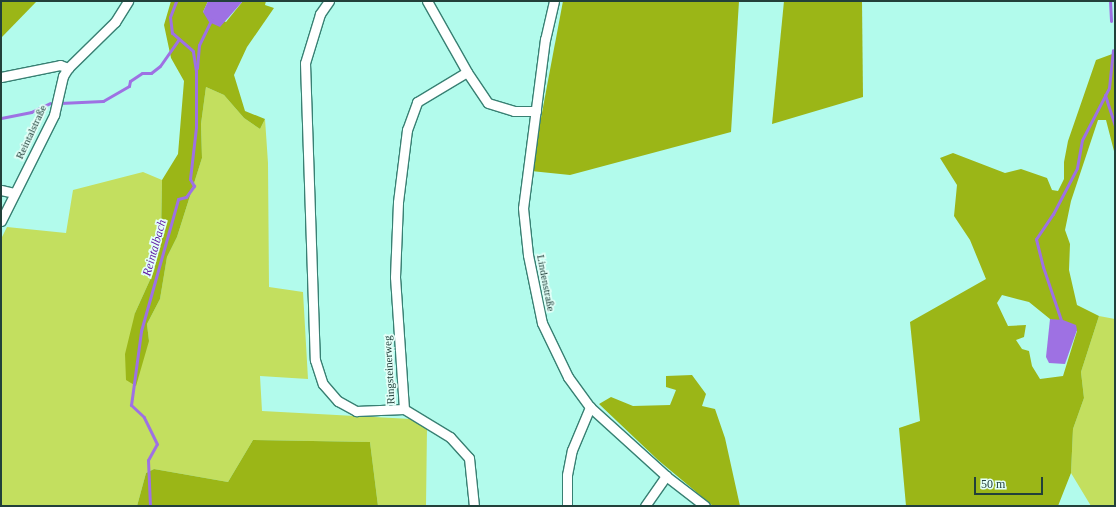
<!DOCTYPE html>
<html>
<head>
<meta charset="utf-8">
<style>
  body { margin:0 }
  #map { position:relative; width:1116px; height:507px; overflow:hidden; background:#b2fbec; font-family:"Times New Roman",serif }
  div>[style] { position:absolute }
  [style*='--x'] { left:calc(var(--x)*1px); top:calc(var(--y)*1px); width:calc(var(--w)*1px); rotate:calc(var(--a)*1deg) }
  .green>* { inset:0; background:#c3df5f }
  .forest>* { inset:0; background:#9bb617 }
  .water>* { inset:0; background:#9e71e3 }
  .stream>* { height:3px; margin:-1.5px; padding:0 1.5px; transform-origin:1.5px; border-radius:1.5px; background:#9e71e3 }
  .roads { filter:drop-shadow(1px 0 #388073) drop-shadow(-1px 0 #388073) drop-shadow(0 1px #388073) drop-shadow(0 -1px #388073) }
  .minor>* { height:9px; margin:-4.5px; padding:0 4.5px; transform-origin:4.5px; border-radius:4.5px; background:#fff }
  span { translate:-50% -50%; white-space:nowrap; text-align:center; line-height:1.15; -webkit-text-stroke:3.5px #e3fff8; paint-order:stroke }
  .street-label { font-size:11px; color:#22403a }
  .water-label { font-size:12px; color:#601ba4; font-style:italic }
  .frame { position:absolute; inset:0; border:2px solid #22403a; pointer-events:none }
  .scale { position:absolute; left:974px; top:477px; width:69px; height:18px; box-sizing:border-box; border:2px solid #22403a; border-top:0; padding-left:5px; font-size:12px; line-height:14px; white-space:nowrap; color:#22403a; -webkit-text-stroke:3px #e3fff8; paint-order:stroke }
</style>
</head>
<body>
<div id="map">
  <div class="green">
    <div style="clip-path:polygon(206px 87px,224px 95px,244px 118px,260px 129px,265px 119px,268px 163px,269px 287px,303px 292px,308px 379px,260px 376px,262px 411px,411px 419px,427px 428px,426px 506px,378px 506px,370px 442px,253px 440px,228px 482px,154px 469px,146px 473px,137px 506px,1px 506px,1px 239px,7px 227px,66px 233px,73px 190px,143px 172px,162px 180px,161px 237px,154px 271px,135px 313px,149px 341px,147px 324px,160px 299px,167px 257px,177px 237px,202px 158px,201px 124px)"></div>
    <div style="clip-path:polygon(1099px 316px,1115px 319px,1115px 506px,1091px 506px,1071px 473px,1073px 429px,1084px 398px,1081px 372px)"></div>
  </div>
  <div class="forest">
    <div style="clip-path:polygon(1px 1px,37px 1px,1px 38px)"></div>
    <div style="clip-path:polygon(171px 1px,208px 1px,203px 12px,226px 22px,243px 1px,266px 1px,265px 5px,274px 8px,247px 47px,234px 75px,245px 111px,265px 119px,260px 129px,244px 118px,224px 95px,206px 87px,201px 124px,202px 158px,177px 237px,167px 257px,160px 299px,147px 324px,149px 341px,136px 386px,126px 380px,125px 354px,135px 313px,154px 271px,161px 237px,162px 180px,178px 154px,184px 81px,171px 58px,164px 25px)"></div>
    <div style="clip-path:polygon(563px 1px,739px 1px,731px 132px,570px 175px,531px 171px)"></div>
    <div style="clip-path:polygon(784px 1px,862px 1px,863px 97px,772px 124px)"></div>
    <div style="clip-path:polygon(evenodd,1115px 53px,1115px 155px,1106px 120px,1098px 120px,1071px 201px,1065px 230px,1070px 244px,1069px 270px,1077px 305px,1099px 316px,1081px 372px,1084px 398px,1073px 429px,1071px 473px,1058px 506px,906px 506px,899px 428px,920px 421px,910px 322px,986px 279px,970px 240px,954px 216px,957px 185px,940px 158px,953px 153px,1005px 173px,1021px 169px,1047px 178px,1052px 190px,1058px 191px,1064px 179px,1064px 162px,1068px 141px,1096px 60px,1115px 53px,1002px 295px,1029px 302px,1050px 319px,1077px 331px,1063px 376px,1040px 379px,1032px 366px,1029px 351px,1022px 349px,1016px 340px,1024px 337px,1026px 325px,1008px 326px,997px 303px,1002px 295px)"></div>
    <div style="clip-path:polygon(692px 375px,706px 394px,702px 406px,715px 409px,725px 438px,740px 506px,713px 506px,658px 460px,599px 404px,611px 397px,633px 406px,670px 405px,676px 390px,666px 387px,666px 376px)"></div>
    <div style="clip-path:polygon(253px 440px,370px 442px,378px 506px,137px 506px,146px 473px,154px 469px,228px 482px)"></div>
  </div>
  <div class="water">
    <div style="clip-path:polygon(208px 1px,243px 1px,220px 27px,209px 22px,203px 12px)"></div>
    <div style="clip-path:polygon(1050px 319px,1063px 320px,1076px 325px,1077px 330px,1065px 364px,1049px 363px,1046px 357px)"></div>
  </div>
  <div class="stream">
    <div style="--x:1110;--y:1;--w:20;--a:87"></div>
    <div style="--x:197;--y:68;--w:23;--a:-85"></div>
    <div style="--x:199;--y:45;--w:28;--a:-64"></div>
    <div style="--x:1105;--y:95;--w:32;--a:72"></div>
    <div style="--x:60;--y:103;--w:43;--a:-2.7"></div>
    <div style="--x:103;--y:101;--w:30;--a:-30"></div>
    <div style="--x:129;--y:86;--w:5;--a:-79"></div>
    <div style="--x:130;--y:81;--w:14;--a:-34"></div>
    <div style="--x:142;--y:73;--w:9;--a:0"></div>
    <div style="--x:151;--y:73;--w:11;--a:-38"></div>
    <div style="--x:160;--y:66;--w:32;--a:-55"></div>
    <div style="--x:1;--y:118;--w:31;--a:-11"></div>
    <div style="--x:31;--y:112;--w:21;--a:-25"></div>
    <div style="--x:1062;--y:323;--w:59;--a:-108.7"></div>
    <div style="--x:1043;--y:267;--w:29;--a:-104"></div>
    <div style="--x:1036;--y:239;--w:30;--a:-56"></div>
    <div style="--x:1053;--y:214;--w:52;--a:-62.4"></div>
    <div style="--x:1077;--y:168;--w:28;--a:-80"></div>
    <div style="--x:1082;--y:140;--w:59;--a:-62.6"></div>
    <div style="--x:1109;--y:88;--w:38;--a:-84"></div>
    <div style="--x:150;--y:506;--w:46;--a:-92.5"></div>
    <div style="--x:148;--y:460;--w:18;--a:-61"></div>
    <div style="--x:157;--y:444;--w:30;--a:-116"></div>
    <div style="--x:144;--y:417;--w:18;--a:-137"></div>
    <div style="--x:131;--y:405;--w:7;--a:-82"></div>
    <div style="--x:132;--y:398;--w:68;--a:-82.3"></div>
    <div style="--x:141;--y:331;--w:137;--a:-74.3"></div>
    <div style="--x:178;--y:199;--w:8;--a:-14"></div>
    <div style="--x:186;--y:197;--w:14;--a:-54"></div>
    <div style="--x:194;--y:186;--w:8;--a:-120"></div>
    <div style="--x:190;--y:179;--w:52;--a:-83.4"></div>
    <div style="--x:196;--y:127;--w:56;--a:-90"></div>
    <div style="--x:196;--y:71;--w:20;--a:-99"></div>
    <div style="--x:193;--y:51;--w:28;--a:-139"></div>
    <div style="--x:172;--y:33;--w:16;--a:-97"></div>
    <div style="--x:170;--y:17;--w:17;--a:-69"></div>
  </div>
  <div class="roads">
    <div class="minor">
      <div style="--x:329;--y:1;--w:16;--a:125"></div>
      <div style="--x:320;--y:14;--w:51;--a:107"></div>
      <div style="--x:305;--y:63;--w:297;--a:88.1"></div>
      <div style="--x:315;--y:360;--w:25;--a:72"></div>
      <div style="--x:323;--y:384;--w:23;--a:49"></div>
      <div style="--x:338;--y:401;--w:21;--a:29"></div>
      <div style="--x:356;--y:411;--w:48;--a:-2.4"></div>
      <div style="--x:427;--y:1;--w:81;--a:60.6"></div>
      <div style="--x:467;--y:72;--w:37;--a:56"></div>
      <div style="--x:488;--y:103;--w:27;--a:17"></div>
      <div style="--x:514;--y:111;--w:22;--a:0"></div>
      <div style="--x:554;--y:1;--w:39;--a:103"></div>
      <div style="--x:545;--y:39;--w:170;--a:97.4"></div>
      <div style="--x:523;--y:208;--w:47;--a:83.9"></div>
      <div style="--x:528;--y:255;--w:69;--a:78.4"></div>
      <div style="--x:542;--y:323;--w:60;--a:64.3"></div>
      <div style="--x:568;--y:377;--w:37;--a:54"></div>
      <div style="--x:590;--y:407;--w:103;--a:42.2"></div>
      <div style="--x:666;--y:476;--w:49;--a:37.6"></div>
      <div style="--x:1;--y:77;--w:60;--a:-11.5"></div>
      <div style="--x:60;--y:65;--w:9;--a:21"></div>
      <div style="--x:1;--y:190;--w:13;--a:13"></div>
      <div style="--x:1;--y:221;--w:119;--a:-63.4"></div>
      <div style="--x:54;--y:115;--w:40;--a:-77"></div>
      <div style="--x:63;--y:76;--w:9;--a:-58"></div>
      <div style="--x:68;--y:68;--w:66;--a:-44.4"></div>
      <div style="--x:115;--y:22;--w:25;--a:-58"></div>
      <div style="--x:404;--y:409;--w:132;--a:-93.9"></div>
      <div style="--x:395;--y:277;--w:75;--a:-87.7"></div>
      <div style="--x:398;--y:202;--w:73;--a:-82.9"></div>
      <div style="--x:407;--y:130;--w:30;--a:-70"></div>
      <div style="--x:417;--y:102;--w:58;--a:-31"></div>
      <div style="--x:404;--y:409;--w:54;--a:31.3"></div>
      <div style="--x:450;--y:437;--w:28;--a:48"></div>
      <div style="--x:469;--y:458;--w:48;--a:84.1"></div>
      <div style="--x:567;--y:506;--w:31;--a:-90"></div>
      <div style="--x:567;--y:475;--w:25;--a:-79"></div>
      <div style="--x:572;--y:450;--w:47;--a:-67.3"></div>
      <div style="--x:645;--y:506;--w:37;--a:-55"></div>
    </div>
  </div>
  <div class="street-label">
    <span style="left:31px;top:132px;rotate:-65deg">Reintalstraße</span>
    <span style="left:546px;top:283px;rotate:79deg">Lindenstraße</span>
    <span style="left:389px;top:370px;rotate:-93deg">Ringsteinerweg</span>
  </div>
  <div class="water-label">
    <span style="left:155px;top:248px;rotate:-74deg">Reintalbach</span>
  </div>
  <div class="frame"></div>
  <div class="scale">50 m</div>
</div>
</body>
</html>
